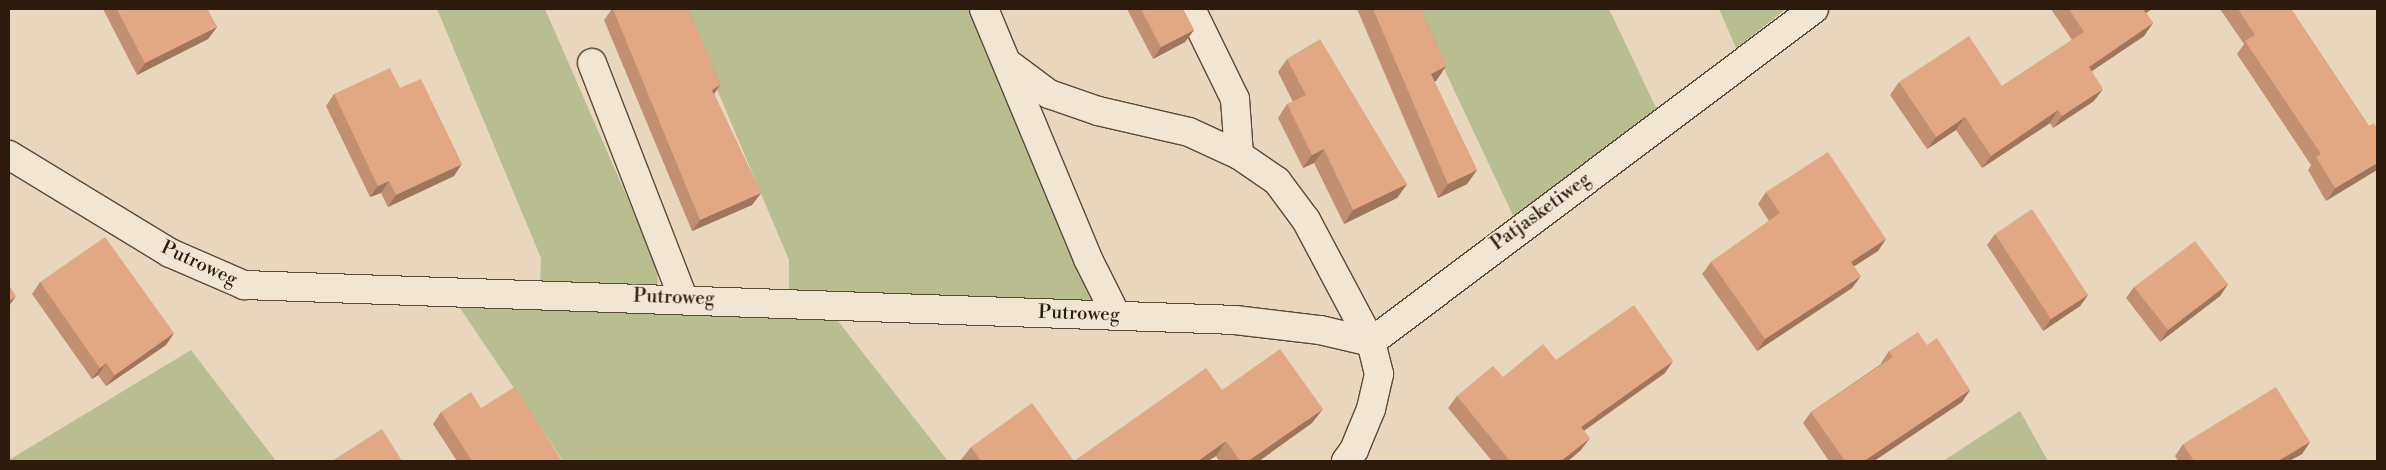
<!DOCTYPE html>
<html>
<head>
<meta charset="utf-8">
<style>
  body { margin:0 }
  #map { position:relative; width:2386px; height:470px; overflow:hidden; background:#e9d7bd; font-family:"Libre Bodoni",serif }
  div>[style] { position:absolute }
  [style*='--x'] { left:calc(var(--x)*1px); top:calc(var(--y)*1px); width:calc(var(--w)*1px); rotate:calc(var(--a)*1deg) }
  .green>* { inset:0; background:#b8be90 }
  .roads { filter:drop-shadow(1px 0 #5b4939) drop-shadow(-1px 0 #5b4939) drop-shadow(0 1px #5b4939) drop-shadow(0 -1px #5b4939) }
  .minor>* { height:28px; margin:-14px; padding:0 14px; transform-origin:14px; border-radius:14px; background:#f1e5d4 }
  .wall>* { inset:0; background:#c29071 }
  .shaded-wall>* { inset:0; background:#9e765c }
  .building>* { inset:0; background:#e2a883 }
  span { translate:-50% -50%; white-space:nowrap; text-align:center; line-height:1.15; -webkit-text-stroke:4px #f1e5d4; paint-order:stroke }
  .street-label { font-size:19px; color:#2c1a0d }
  .frame { position:absolute; inset:0; border:10px solid #2c1a0d; pointer-events:none }
</style>
</head>
<body>
<div id="map">
  <div class="green">
    <div style="clip-path:polygon(437px 9px,545px 9px,657px 266px,658px 289px,540px 284px,541px 258px)"></div>
    <div style="clip-path:polygon(683px 9px,969px 9px,1100px 305px,789px 293px,789px 260px)"></div>
    <div style="clip-path:polygon(1416px 9px,1609px 9px,1658px 112px,1517px 224px)"></div>
    <div style="clip-path:polygon(1719px 9px,1786px 9px,1736px 48px)"></div>
    <div style="clip-path:polygon(458px 305px,834px 316px,948px 461px,563px 461px)"></div>
    <div style="clip-path:polygon(191px 350px,276px 461px,9px 461px,9px 460px)"></div>
    <div style="clip-path:polygon(2020px 411px,2048px 461px,1943px 461px)"></div>
  </div>
  <div class="roads">
    <div class="minor">
      <div style="--x:984;--y:9;--w:271;--a:67.4"></div>
      <div style="--x:1088;--y:259;--w:63;--a:63.4"></div>
      <div style="--x:1191;--y:9;--w:100;--a:63.9"></div>
      <div style="--x:1235;--y:99;--w:56;--a:85.9"></div>
      <div style="--x:592;--y:63;--w:252;--a:68.8"></div>
      <div style="--x:1010;--y:65;--w:49;--a:36.6"></div>
      <div style="--x:1049;--y:94;--w:52;--a:19.1"></div>
      <div style="--x:1098;--y:111;--w:93;--a:13"></div>
      <div style="--x:1189;--y:132;--w:55;--a:24.7"></div>
      <div style="--x:1239;--y:155;--w:46;--a:34.4"></div>
      <div style="--x:1277;--y:181;--w:49;--a:53.4"></div>
      <div style="--x:1306;--y:220;--w:138;--a:62"></div>
      <div style="--x:9;--y:155;--w:188;--a:31.3"></div>
      <div style="--x:170;--y:253;--w:81;--a:23.4"></div>
      <div style="--x:244;--y:285;--w:992;--a:2.02"></div>
      <div style="--x:1235;--y:320;--w:86;--a:6.7"></div>
      <div style="--x:1320;--y:330;--w:52;--a:13.2"></div>
      <div style="--x:1346;--y:461;--w:14;--a:-54"></div>
      <div style="--x:1354;--y:450;--w:44;--a:-67.5"></div>
      <div style="--x:1371;--y:409;--w:36;--a:-77"></div>
      <div style="--x:1379;--y:374;--w:33;--a:-104"></div>
      <div style="--x:1371;--y:342;--w:554;--a:-36.93"></div>
    </div>
  </div>
  <div class="wall">
    <div style="clip-path:polygon(103px 9px,207px 9px,217px 27px,208px 39px,137px 75px)"></div>
    <div style="clip-path:polygon(612px 9px,688px 9px,720px 85px,714px 94px,761px 193px,752px 205px,692px 231px,604px 20px)"></div>
    <div style="clip-path:polygon(1127px 9px,1183px 9px,1194px 30px,1185px 42px,1153px 59px)"></div>
    <div style="clip-path:polygon(1357px 9px,1421px 9px,1446px 66px,1436px 81px,1434px 81px,1477px 170px,1467px 184px,1438px 198px)"></div>
    <div style="clip-path:polygon(2051px 9px,2152px 9px,2146px 13px,2153px 23px,2144px 36px,2092px 71px,2094px 101px,2053px 128px,2050px 123px,1982px 168px,1956px 130px,1927px 149px,1890px 95px,1899px 82px,2002px 86px,2072px 40px)"></div>
    <div style="clip-path:polygon(2220px 9px,2291px 9px,2369px 126px,2377px 128px,2326px 201px,2308px 170px,2311px 165px,2237px 54px,2244px 44px)"></div>
    <div style="clip-path:polygon(1287px 59px,1407px 184px,1397px 198px,1344px 224px,1314px 163px,1303px 168px,1278px 118px,1287px 104px,1293px 102px,1278px 72px)"></div>
    <div style="clip-path:polygon(400px 88px,454px 176px,388px 207px,381px 193px,370px 197px,326px 106px,334px 94px)"></div>
    <div style="clip-path:polygon(1766px 192px,1886px 239px,1878px 251px,1854px 266px,1852px 288px,1757px 351px,1702px 274px,1711px 262px,1769px 221px,1758px 204px)"></div>
    <div style="clip-path:polygon(1995px 234px,2088px 295px,2080px 306px,2043px 331px,1987px 245px)"></div>
    <div style="clip-path:polygon(40px 282px,174px 333px,166px 345px,106px 386px,98px 375px,92px 379px,32px 294px)"></div>
    <div style="clip-path:polygon(2228px 284px,2220px 296px,2160px 342px,2126px 298px,2134px 287px)"></div>
    <div style="clip-path:polygon(1927px 345px,1970px 390px,1962px 402px,1874px 461px,1829px 461px,1803px 423px,1811px 412px,1881px 364px,1881px 363px,1889px 351px)"></div>
    <div style="clip-path:polygon(1556px 360px,1665px 373px,1584px 431px,1581px 450px,1568px 461px,1492px 461px,1448px 408px,1457px 396px,1503px 377px)"></div>
    <div style="clip-path:polygon(1222px 390px,1312px 423px,1259px 461px,1219px 461px,1216px 456px,1208px 461px,960px 461px,971px 447px,1074px 461px)"></div>
    <div style="clip-path:polygon(481px 408px,562px 461px,457px 461px,433px 424px,441px 412px)"></div>
    <div style="clip-path:polygon(2310px 442px,2302px 454px,2289px 461px,2178px 461px,2175px 456px,2183px 444px)"></div>
  </div>
  <div class="shaded-wall">
    <div style="clip-path:polygon(2143px 9px,2152px 9px,2134px 21px)"></div>
    <div style="clip-path:polygon(2153px 23px,2144px 36px,2080px 79px,2089px 67px)"></div>
    <div style="clip-path:polygon(217px 27px,208px 39px,137px 75px,145px 63px)"></div>
    <div style="clip-path:polygon(1194px 30px,1185px 42px,1153px 59px,1161px 47px)"></div>
    <div style="clip-path:polygon(1446px 66px,1436px 81px,1421px 88px,1431px 74px)"></div>
    <div style="clip-path:polygon(720px 85px,712px 97px,712px 90px)"></div>
    <div style="clip-path:polygon(2103px 89px,2094px 101px,2053px 128px,2062px 116px)"></div>
    <div style="clip-path:polygon(2058px 110px,2050px 123px,1982px 168px,1991px 156px)"></div>
    <div style="clip-path:polygon(1965px 117px,1956px 130px,1927px 149px,1936px 137px)"></div>
    <div style="clip-path:polygon(1324px 149px,1314px 163px,1303px 168px,1312px 155px)"></div>
    <div style="clip-path:polygon(2377px 163px,2377px 170px,2326px 201px,2335px 188px)"></div>
    <div style="clip-path:polygon(462px 164px,454px 176px,388px 207px,396px 195px)"></div>
    <div style="clip-path:polygon(1477px 170px,1467px 184px,1438px 198px,1448px 184px)"></div>
    <div style="clip-path:polygon(389px 181px,381px 193px,370px 197px,378px 186px)"></div>
    <div style="clip-path:polygon(1407px 184px,1397px 198px,1344px 224px,1353px 210px)"></div>
    <div style="clip-path:polygon(761px 193px,752px 205px,692px 231px,700px 220px)"></div>
    <div style="clip-path:polygon(1886px 239px,1878px 251px,1842px 274px,1851px 262px)"></div>
    <div style="clip-path:polygon(1861px 276px,1852px 288px,1757px 351px,1765px 339px)"></div>
    <div style="clip-path:polygon(2228px 284px,2220px 296px,2160px 342px,2168px 330px)"></div>
    <div style="clip-path:polygon(2088px 295px,2080px 306px,2043px 331px,2051px 319px)"></div>
    <div style="clip-path:polygon(16px 296px,9px 306px,9px 301px)"></div>
    <div style="clip-path:polygon(174px 333px,166px 345px,106px 386px,115px 375px)"></div>
    <div style="clip-path:polygon(1673px 361px,1665px 373px,1572px 439px,1581px 427px)"></div>
    <div style="clip-path:polygon(106px 363px,98px 375px,92px 379px,100px 368px)"></div>
    <div style="clip-path:polygon(1970px 390px,1962px 402px,1874px 461px,1864px 461px)"></div>
    <div style="clip-path:polygon(1323px 409px,1312px 423px,1259px 461px,1248px 461px)"></div>
    <div style="clip-path:polygon(1590px 438px,1581px 450px,1568px 461px,1561px 461px)"></div>
    <div style="clip-path:polygon(1226px 441px,1216px 456px,1208px 461px,1198px 461px)"></div>
    <div style="clip-path:polygon(2310px 442px,2302px 454px,2289px 461px,2278px 461px)"></div>
  </div>
  <div class="building">
    <div style="clip-path:polygon(117px 9px,207px 9px,217px 27px,145px 63px)"></div>
    <div style="clip-path:polygon(613px 9px,688px 9px,720px 85px,712px 90px,761px 193px,700px 220px)"></div>
    <div style="clip-path:polygon(1141px 9px,1183px 9px,1194px 30px,1161px 47px)"></div>
    <div style="clip-path:polygon(1373px 9px,1421px 9px,1446px 66px,1431px 74px,1477px 170px,1448px 184px)"></div>
    <div style="clip-path:polygon(2069px 9px,2143px 9px,2153px 23px,2089px 67px,2103px 89px,2062px 116px,2058px 110px,1991px 156px,1965px 117px,1936px 137px,1899px 82px,1969px 36px,2002px 86px,2084px 32px)"></div>
    <div style="clip-path:polygon(2238px 9px,2291px 9px,2369px 126px,2374px 123px,2377px 128px,2377px 163px,2335px 188px,2316px 157px,2321px 154px,2245px 41px,2255px 35px)"></div>
    <div style="clip-path:polygon(1320px 39px,1407px 184px,1353px 210px,1324px 149px,1312px 155px,1287px 104px,1306px 95px,1287px 59px)"></div>
    <div style="clip-path:polygon(390px 68px,400px 88px,421px 79px,462px 164px,396px 195px,389px 181px,378px 186px,334px 94px)"></div>
    <div style="clip-path:polygon(1828px 152px,1886px 239px,1851px 262px,1861px 276px,1765px 339px,1711px 262px,1780px 213px,1766px 192px)"></div>
    <div style="clip-path:polygon(2032px 209px,2088px 295px,2051px 319px,1995px 234px)"></div>
    <div style="clip-path:polygon(105px 237px,174px 333px,115px 375px,106px 363px,100px 368px,40px 282px)"></div>
    <div style="clip-path:polygon(2195px 241px,2228px 284px,2168px 330px,2134px 287px)"></div>
    <div style="clip-path:polygon(9px 285px,16px 296px,9px 301px)"></div>
    <div style="clip-path:polygon(1634px 305px,1673px 361px,1581px 427px,1590px 438px,1561px 461px,1510px 461px,1457px 396px,1493px 366px,1503px 377px,1543px 344px,1556px 360px)"></div>
    <div style="clip-path:polygon(1918px 332px,1927px 345px,1937px 338px,1970px 390px,1864px 461px,1845px 461px,1811px 412px,1893px 357px,1889px 351px)"></div>
    <div style="clip-path:polygon(1280px 349px,1323px 409px,1248px 461px,1240px 461px,1226px 441px,1198px 461px,981px 461px,971px 447px,1032px 403px,1074px 461px,1206px 368px,1222px 390px)"></div>
    <div style="clip-path:polygon(515px 387px,562px 461px,472px 461px,441px 412px,471px 392px,481px 408px)"></div>
    <div style="clip-path:polygon(2276px 387px,2310px 442px,2278px 461px,2194px 461px,2183px 444px)"></div>
    <div style="clip-path:polygon(382px 429px,402px 461px,332px 461px)"></div>
  </div>
  <div class="street-label">
    <span style="left:1541px;top:212px;rotate:-36deg">Patjasketiweg</span>
    <span style="left:199px;top:264px;rotate:25deg">Putroweg</span>
    <span style="left:674px;top:298px;rotate:2deg">Putroweg</span>
    <span style="left:1079px;top:314px;rotate:2deg">Putroweg</span>
  </div>
  <div class="frame"></div>
</div>
</body>
</html>
